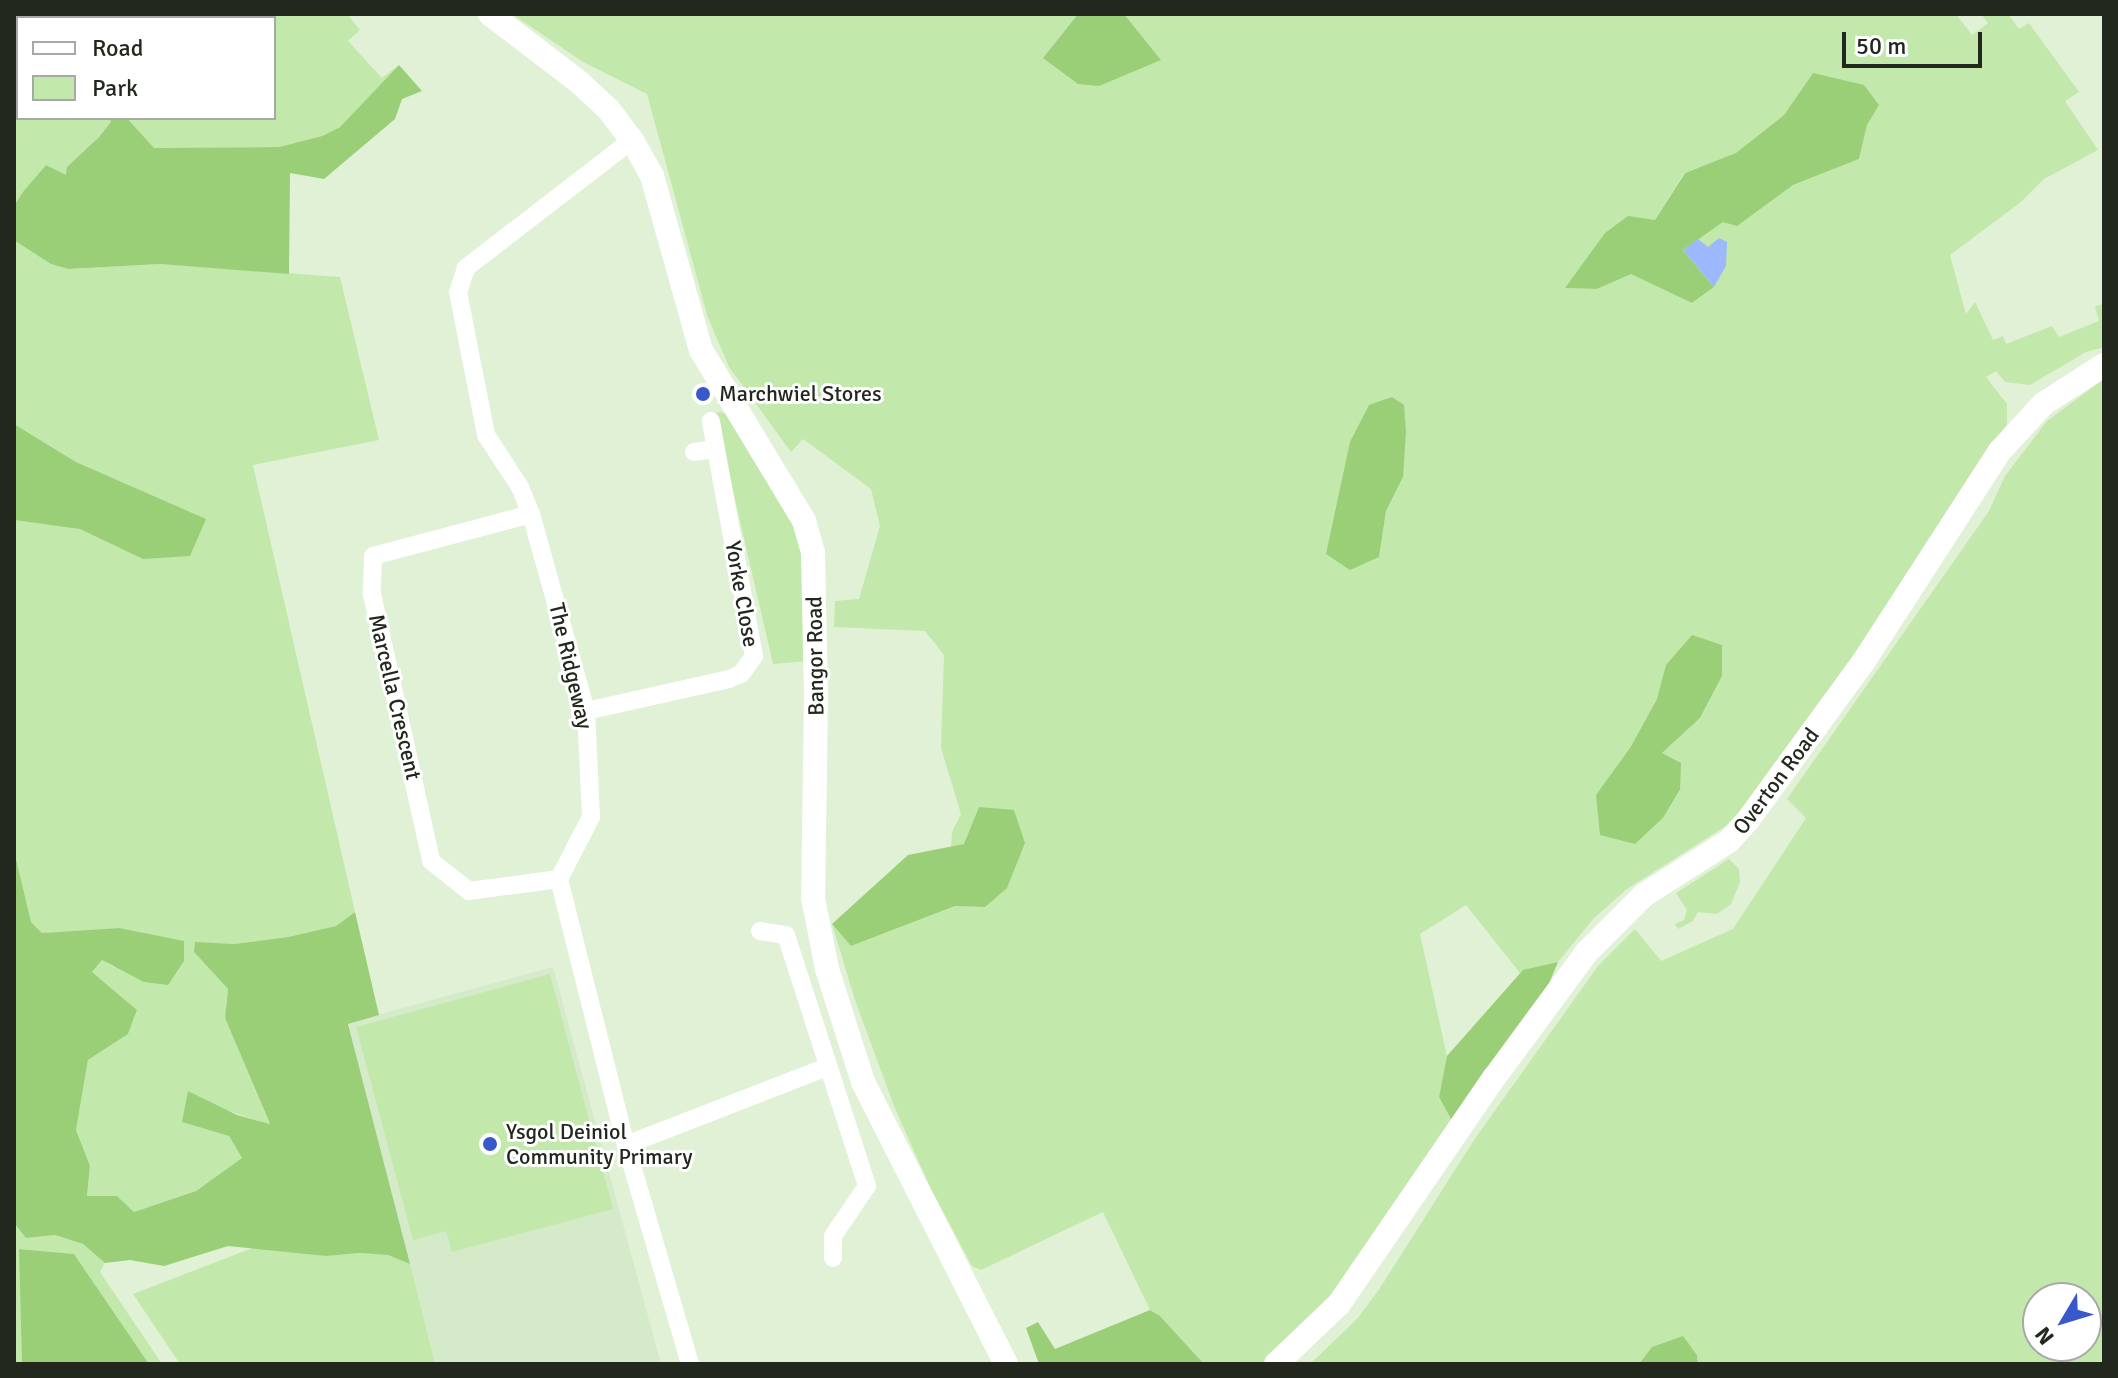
<!DOCTYPE html>
<html>
<head>
<meta charset="utf-8">
<style>
  body { margin:0 }
  #map { position:relative; width:2118px; height:1378px; overflow:hidden; background:#e0f1d6; font-family:Signika,sans-serif }
  div>[style] { position:absolute }
  [style*='--x'] { left:calc(var(--x)*1px); top:calc(var(--y)*1px); width:calc(var(--w)*1px); rotate:calc(var(--a)*1deg) }
  .built>* { inset:0; background:#d4eac8 }
  .green>* { inset:0; background:#c2e9ab }
  .forest>* { inset:0; background:#9acf78 }
  .water>* { inset:0; background:#9db8fd }
  .minor>* { height:18px; margin:-9px; padding:0 9px; transform-origin:9px; border-radius:9px; background:#fff }
  .major>* { height:24px; margin:-12px; padding:0 12px; transform-origin:12px; border-radius:12px; background:#fff }
  .dots>* { width:22px; height:22px; translate:-50% -50%; box-sizing:border-box; border:4px solid #fff; border-radius:50% }
  span { translate:-50% -50%; white-space:nowrap; text-align:center; line-height:1.15; -webkit-text-stroke:6px #fff; paint-order:stroke }
  .poi-label { font-size:22px; color:#22281e }
  .left { translate:0 -50%; text-align:left }
  .street-label { font-size:22px; color:#22281e }
  .frame { position:absolute; inset:0; border:16px solid #22281e; pointer-events:none }
  .legend { position:absolute; left:16px; top:16px; width:260px; height:104px; box-sizing:border-box; background:#fff; border:2px solid #a7a9a5; margin:0; padding:10px 14px; list-style:none; font-size:24px; color:#22281e }
  .legend li { display:flex; align-items:center; gap:16px; height:40px }
  .legend b { width:40px; border:2px solid #a7a9a5 }
  .north { position:absolute; left:2022px; top:1282px; width:80px; height:80px; box-sizing:border-box; background:#fff; border:2px solid #a7a9a5; border-radius:50%; rotate:232deg; font-size:22px; font-weight:700; line-height:32px; text-align:center; color:#22281e }
  .north::after { content:''; display:block; margin:auto; width:28px; height:36px; background:#3959cb; clip-path:polygon(50% 0,100% 100%,50% 72%,0 100%) }
  .scale { position:absolute; left:1842px; top:32px; width:140px; height:36px; box-sizing:border-box; border:4px solid #22281e; border-top:0; padding-left:10px; font-size:24px; line-height:28px; white-space:nowrap; color:#22281e; -webkit-text-stroke:6px #fff; paint-order:stroke }
</style>
</head>
<body>
<div id="map">
  <div class="built">
    <div style="clip-path:polygon(553px 967px,661px 1364px,435px 1364px,348px 1023px)"></div>
  </div>
  <div class="green">
    <div style="clip-path:polygon(14px 14px,206px 14px,203px 18px,18px 18px,18px 118px,109px 118px,111px 122px,66px 176px,46px 165px,14px 206px)"></div>
    <div style="clip-path:polygon(265px 14px,347px 14px,360px 30px,348px 41px,382px 78px,399px 65px,340px 127px,322px 136px,279px 147px,154px 148px,127px 118px,274px 118px,274px 18px,259px 18px)"></div>
    <div style="clip-path:polygon(evenodd,512px 14px,1078px 14px,1043px 58px,1161px 60px,1124px 14px,1956px 14px,1972px 35px,1988px 23px,1981px 14px,2008px 14px,2019px 29px,2029px 23px,2079px 92px,2065px 101px,2098px 150px,2044px 179px,2021px 202px,1950px 255px,1966px 314px,1975px 302px,1993px 340px,2003px 336px,2006px 344px,2052px 326px,2059px 337px,2099px 321px,2095px 306px,2104px 304px,2104px 347px,2086px 352px,2030px 385px,2005px 382px,1996px 371px,1986px 377px,2007px 404px,2007px 424px,1873px 627px,1740px 817px,1627px 889px,1594px 918px,1558px 962px,1520px 973px,1466px 905px,1420px 934px,1447px 1056px,1439px 1097px,1452px 1121px,1350px 1276px,1265px 1364px,1204px 1364px,1160px 1316px,1150px 1310px,1103px 1212px,981px 1270px,972px 1266px,930px 1187px,894px 1106px,855px 1000px,832px 924px,851px 946px,955px 906px,985px 907px,964px 844px,951px 848px,952px 832px,961px 814px,941px 748px,944px 655px,925px 631px,834px 627px,835px 601px,859px 599px,880px 526px,871px 489px,803px 439px,791px 452px,729px 367px,707px 315px,647px 94px,583px 62px,512px 14px,1813px 73px,1867px 125px,1859px 159px,1793px 185px,1723px 222px,1698px 239px,1708px 248px,1714px 287px,1692px 303px,1630px 273px,1597px 289px,1565px 288px,1655px 220px,1684px 173px,1736px 154px,1784px 115px,1813px 73px,512px 14px,1403px 477px,1386px 511px,1379px 557px,1326px 554px,1403px 477px,512px 14px,1722px 676px,1700px 718px,1662px 753px,1680px 791px,1663px 818px,1635px 844px,1630px 748px,1657px 699px,1722px 676px)"></div>
    <div style="clip-path:polygon(16px 237px,51px 264px,68px 269px,160px 264px,340px 277px,379px 440px,253px 465px,355px 912px,336px 926px,288px 937px,234px 944px,195px 943px,194px 952px,228px 989px,225px 1018px,270px 1125px,223px 1109px,188px 1091px,183px 1122px,229px 1136px,242px 1158px,196px 1191px,134px 1212px,117px 1196px,87px 1197px,90px 1166px,76px 1130px,88px 1060px,128px 1034px,137px 1010px,92px 972px,102px 960px,115px 968px,119px 928px,42px 933px,31px 922px,14px 850px,14px 520px,80px 528px,143px 559px,205px 519px,76px 462px,14px 424px)"></div>
    <div style="clip-path:polygon(evenodd,2104px 379px,2104px 1364px,1698px 1364px,1697px 1355px,1683px 1337px,1652px 1348px,1639px 1364px,1310px 1364px,1357px 1319px,1380px 1288px,1474px 1140px,1598px 966px,1635px 929px,1661px 961px,1733px 929px,1806px 818px,1787px 799px,1989px 511px,2005px 476px,2047px 421px,2104px 379px,2038px 1298px,2086px 1298px,2086px 1346px,2038px 1346px,2038px 1298px)"></div>
    <div style="clip-path:polygon(721px 412px,726px 414px,802px 539px,809px 661px,773px 664px,715px 413px)"></div>
    <div style="clip-path:polygon(1729px 859px,1739px 869px,1740px 882px,1731px 904px,1717px 914px,1698px 912px,1693px 921px,1678px 929px,1675px 924px,1684px 920px,1687px 910px,1676px 893px)"></div>
    <div style="clip-path:polygon(550px 974px,613px 1209px,452px 1252px,446px 1231px,413px 1240px,356px 1027px)"></div>
    <div style="clip-path:polygon(14px 1223px,26px 1238px,55px 1235px,83px 1244px,105px 1263px,100px 1272px,162px 1364px,149px 1364px,74px 1254px,20px 1249px,22px 1364px,14px 1364px)"></div>
    <div style="clip-path:polygon(255px 1247px,326px 1256px,360px 1253px,388px 1255px,410px 1264px,435px 1364px,180px 1364px,133px 1294px)"></div>
  </div>
  <div class="forest">
    <div style="clip-path:polygon(1078px 14px,1124px 14px,1161px 60px,1099px 86px,1078px 84px,1043px 58px)"></div>
    <div style="clip-path:polygon(399px 65px,422px 91px,402px 99px,395px 119px,324px 179px,290px 173px,289px 274px,160px 264px,68px 269px,51px 264px,14px 240px,14px 206px,23px 192px,46px 165px,66px 175px,67px 167px,98px 138px,111px 122px,109px 118px,127px 118px,154px 148px,279px 147px,322px 136px,340px 127px)"></div>
    <div style="clip-path:polygon(1813px 73px,1864px 85px,1879px 105px,1867px 125px,1859px 159px,1793px 185px,1737px 226px,1723px 222px,1683px 250px,1714px 287px,1692px 303px,1631px 274px,1597px 289px,1565px 288px,1605px 233px,1628px 216px,1655px 220px,1685px 173px,1736px 153px,1784px 115px)"></div>
    <div style="clip-path:polygon(1392px 397px,1404px 405px,1406px 432px,1403px 477px,1386px 511px,1379px 557px,1350px 570px,1326px 554px,1350px 442px,1369px 405px)"></div>
    <div style="clip-path:polygon(14px 424px,76px 462px,206px 519px,190px 556px,143px 559px,80px 529px,14px 520px)"></div>
    <div style="clip-path:polygon(1692px 635px,1722px 645px,1722px 676px,1700px 718px,1662px 753px,1681px 763px,1680px 790px,1663px 818px,1635px 844px,1600px 835px,1596px 795px,1630px 748px,1657px 699px,1666px 665px)"></div>
    <div style="clip-path:polygon(979px 807px,1014px 810px,1025px 843px,1007px 888px,985px 907px,955px 906px,851px 946px,832px 924px,908px 855px,964px 844px)"></div>
    <div style="clip-path:polygon(14px 850px,31px 922px,42px 933px,119px 928px,184px 941px,184px 961px,168px 985px,144px 982px,102px 960px,92px 972px,137px 1010px,128px 1034px,88px 1060px,76px 1130px,90px 1166px,87px 1196px,117px 1196px,134px 1212px,196px 1191px,242px 1158px,229px 1136px,182px 1122px,188px 1091px,237px 1115px,270px 1124px,225px 1018px,228px 989px,194px 952px,195px 942px,234px 944px,288px 937px,336px 926px,355px 912px,379px 1015px,348px 1024px,410px 1264px,388px 1255px,360px 1253px,326px 1256px,228px 1246px,164px 1266px,130px 1260px,105px 1263px,83px 1244px,55px 1235px,26px 1238px,14px 1223px)"></div>
    <div style="clip-path:polygon(1558px 962px,1542px 1000px,1452px 1121px,1439px 1097px,1447px 1056px,1523px 970px)"></div>
    <div style="clip-path:polygon(19px 1249px,74px 1254px,149px 1364px,22px 1364px)"></div>
    <div style="clip-path:polygon(1150px 1310px,1160px 1316px,1204px 1364px,1039px 1364px,1026px 1328px,1038px 1322px,1055px 1349px)"></div>
    <div style="clip-path:polygon(1683px 1336px,1697px 1355px,1698px 1364px,1639px 1364px,1652px 1347px)"></div>
  </div>
  <div class="water">
    <div style="clip-path:polygon(1719px 238px,1727px 242px,1726px 266px,1714px 287px,1683px 250px,1698px 239px,1708px 247px)"></div>
  </div>
  <div class="minor">
    <div style="--x:632;--y:140;--w:210;--a:142.4"></div>
    <div style="--x:466;--y:268;--w:25;--a:108"></div>
    <div style="--x:458;--y:292;--w:146;--a:78.9"></div>
    <div style="--x:486;--y:435;--w:62;--a:56.8"></div>
    <div style="--x:520;--y:487;--w:29;--a:68"></div>
    <div style="--x:531;--y:514;--w:205;--a:74.4"></div>
    <div style="--x:586;--y:711;--w:106;--a:87.3"></div>
    <div style="--x:591;--y:817;--w:70;--a:117.3"></div>
    <div style="--x:559;--y:879;--w:274;--a:75.9"></div>
    <div style="--x:626;--y:1145;--w:228;--a:73.7"></div>
    <div style="--x:694;--y:452;--w:22;--a:-8"></div>
    <div style="--x:531;--y:514;--w:163;--a:165.1"></div>
    <div style="--x:373;--y:556;--w:38;--a:92"></div>
    <div style="--x:372;--y:594;--w:273;--a:77.5"></div>
    <div style="--x:431;--y:861;--w:48;--a:38.3"></div>
    <div style="--x:469;--y:891;--w:91;--a:-7.6"></div>
    <div style="--x:586;--y:711;--w:147;--a:-12.6"></div>
    <div style="--x:729;--y:679;--w:13;--a:-23"></div>
    <div style="--x:741;--y:674;--w:22;--a:-54"></div>
    <div style="--x:754;--y:656;--w:239;--a:-100.4"></div>
    <div style="--x:760;--y:931;--w:26;--a:9"></div>
    <div style="--x:786;--y:935;--w:264;--a:72.1"></div>
    <div style="--x:867;--y:1186;--w:60;--a:124.2"></div>
    <div style="--x:833;--y:1236;--w:22;--a:90"></div>
    <div style="--x:626;--y:1145;--w:216;--a:-21.2"></div>
  </div>
  <div class="major">
    <div style="--x:490;--y:14;--w:112;--a:37.4"></div>
    <div style="--x:579;--y:82;--w:41;--a:43"></div>
    <div style="--x:609;--y:110;--w:38;--a:53"></div>
    <div style="--x:632;--y:140;--w:41;--a:60.9"></div>
    <div style="--x:652;--y:176;--w:181;--a:74.3"></div>
    <div style="--x:701;--y:350;--w:200;--a:58.9"></div>
    <div style="--x:804;--y:521;--w:33;--a:74"></div>
    <div style="--x:813;--y:553;--w:140;--a:88.8"></div>
    <div style="--x:816;--y:693;--w:205;--a:90.8"></div>
    <div style="--x:813;--y:898;--w:72;--a:78.8"></div>
    <div style="--x:827;--y:969;--w:119;--a:72.3"></div>
    <div style="--x:863;--y:1082;--w:316;--a:63.1"></div>
    <div style="--x:1276;--y:1364;--w:87;--a:-43.6"></div>
    <div style="--x:1339;--y:1304;--w:274;--a:-55.6"></div>
    <div style="--x:1494;--y:1078;--w:157;--a:-53.6"></div>
    <div style="--x:1587;--y:952;--w:81;--a:-45"></div>
    <div style="--x:1644;--y:895;--w:101;--a:-32.4"></div>
    <div style="--x:1729;--y:841;--w:28;--a:-48"></div>
    <div style="--x:1748;--y:820;--w:197;--a:-53.9"></div>
    <div style="--x:1864;--y:661;--w:250;--a:-57.1"></div>
    <div style="--x:2000;--y:451;--w:64;--a:-47.5"></div>
    <div style="--x:2043;--y:404;--w:72;--a:-32.6"></div>
  </div>
  <div class="dots">
    <div style="left:703px;top:394px;background:#3959cb"></div>
    <div style="left:490px;top:1144px;background:#3959cb"></div>
  </div>
  <div class="poi-label">
    <span class="left" style="left:719px;top:394px">Marchwiel Stores</span>
    <span class="left" style="left:506px;top:1144px">Ysgol Deiniol<br>Community Primary</span>
  </div>
  <div class="street-label">
    <span style="left:742px;top:594px;rotate:80deg">Yorke Close</span>
    <span style="left:815px;top:656px;rotate:-91deg">Bangor Road</span>
    <span style="left:571px;top:666px;rotate:77deg">The Ridgeway</span>
    <span style="left:395px;top:697px;rotate:77deg">Marcella Crescent</span>
    <span style="left:1776px;top:781px;rotate:-53deg">Overton Road</span>
  </div>
  <div class="frame"></div>
  <ul class="legend">
  <li><b style="height:10px;background:#fff"></b>Road</li>
  <li><b style="height:22px;background:#c2e9ab"></b>Park</li>
  </ul>
  <div class="north">N</div>
  <div class="scale">50 m</div>
</div>
</body>
</html>
